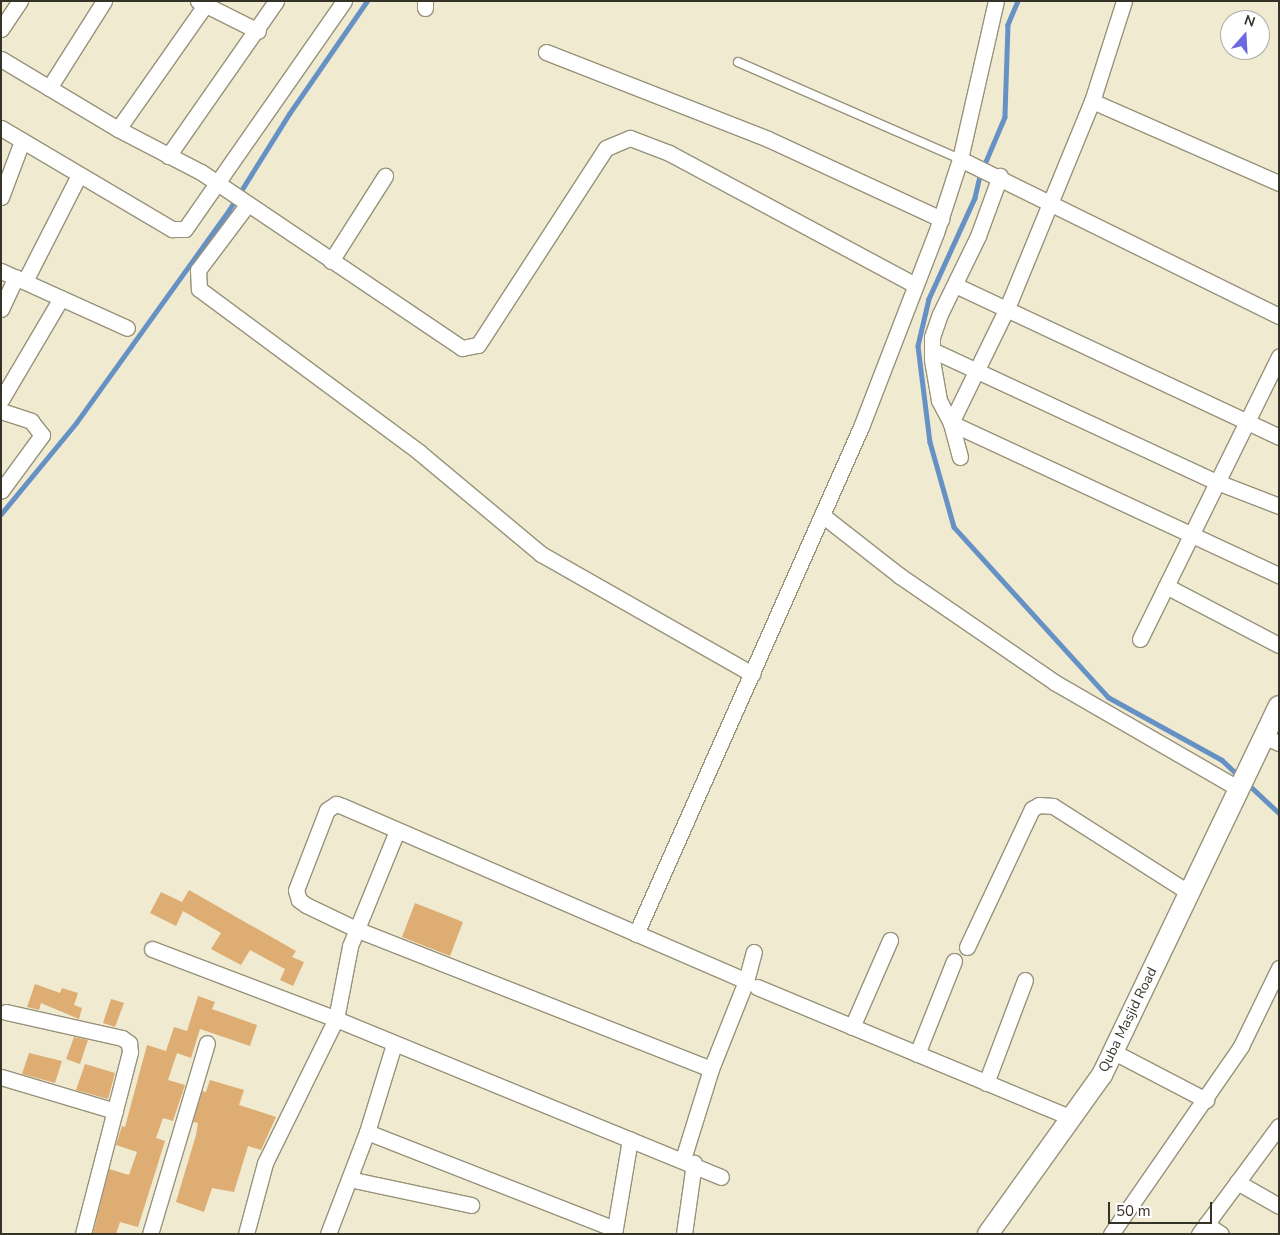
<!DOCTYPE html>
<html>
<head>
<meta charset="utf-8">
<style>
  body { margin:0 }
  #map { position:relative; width:1280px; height:1235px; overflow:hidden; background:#f0ead0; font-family:"Nunito Sans",sans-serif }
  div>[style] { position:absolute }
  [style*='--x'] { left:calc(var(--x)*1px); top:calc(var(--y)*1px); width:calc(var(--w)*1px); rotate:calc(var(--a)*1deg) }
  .stream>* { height:4.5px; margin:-2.25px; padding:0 2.25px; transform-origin:2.25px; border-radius:2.25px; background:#6691c5 }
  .building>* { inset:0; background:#ddad74 }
  .roads { filter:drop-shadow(1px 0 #98927a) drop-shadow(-1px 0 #98927a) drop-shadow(0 1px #98927a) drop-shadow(0 -1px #98927a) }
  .service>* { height:8px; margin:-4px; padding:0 4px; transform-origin:4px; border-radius:4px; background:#fff }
  .minor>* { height:15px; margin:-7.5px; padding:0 7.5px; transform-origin:7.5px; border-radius:7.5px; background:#fff }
  .tertiary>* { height:20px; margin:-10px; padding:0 10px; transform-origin:10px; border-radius:10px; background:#fff }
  span { translate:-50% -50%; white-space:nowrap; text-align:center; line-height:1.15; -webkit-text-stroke:4.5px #fff; paint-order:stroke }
  .street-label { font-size:14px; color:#353228 }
  .frame { position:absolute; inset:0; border:2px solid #353228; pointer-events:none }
  .north { position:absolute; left:1220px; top:10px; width:50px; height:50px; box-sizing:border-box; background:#fff; border:1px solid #aeada9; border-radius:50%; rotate:19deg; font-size:14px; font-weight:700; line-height:20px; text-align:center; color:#353228 }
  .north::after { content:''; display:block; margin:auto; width:18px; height:22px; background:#6c68e1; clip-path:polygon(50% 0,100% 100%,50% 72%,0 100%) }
  .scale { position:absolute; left:1108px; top:1202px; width:104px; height:22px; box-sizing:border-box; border:2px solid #353228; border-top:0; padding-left:6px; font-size:15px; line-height:18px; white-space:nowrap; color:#353228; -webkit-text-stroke:4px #fff; paint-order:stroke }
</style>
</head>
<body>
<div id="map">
  <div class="stream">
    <div style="--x:1018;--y:1;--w:26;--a:113"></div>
    <div style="--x:1008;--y:25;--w:92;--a:91.9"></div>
    <div style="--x:1005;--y:117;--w:64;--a:113"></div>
    <div style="--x:980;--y:176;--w:23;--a:103"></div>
    <div style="--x:975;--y:198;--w:111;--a:114.5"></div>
    <div style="--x:929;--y:299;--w:48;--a:103.2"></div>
    <div style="--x:918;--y:346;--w:97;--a:82.9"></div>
    <div style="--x:930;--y:442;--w:88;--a:74.2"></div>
    <div style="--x:954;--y:527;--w:229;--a:47.8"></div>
    <div style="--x:1108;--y:697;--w:130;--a:28.9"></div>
    <div style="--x:1222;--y:760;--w:25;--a:43"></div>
    <div style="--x:1;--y:514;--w:118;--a:-50.5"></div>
    <div style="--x:76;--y:423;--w:262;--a:-54.3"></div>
    <div style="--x:229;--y:210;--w:113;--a:-58"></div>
    <div style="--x:289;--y:114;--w:137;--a:-55.4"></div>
    <div style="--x:1248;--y:784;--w:42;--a:43.1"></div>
  </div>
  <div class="building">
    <div style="clip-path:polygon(189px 890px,296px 951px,292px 957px,304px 962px,293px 986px,280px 980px,285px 969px,250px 950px,241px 965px,211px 949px,221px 933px,183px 911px,176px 926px,150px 913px,161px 892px,182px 902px)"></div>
    <div style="clip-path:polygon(415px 903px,463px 922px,450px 956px,402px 937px)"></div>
    <div style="clip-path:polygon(35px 984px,60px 993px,62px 988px,78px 993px,74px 1005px,82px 1008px,79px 1019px,41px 1003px,39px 1010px,27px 1007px)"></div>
    <div style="clip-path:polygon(198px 996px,215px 1002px,212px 1009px,257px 1025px,250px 1046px,200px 1029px,191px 1058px,177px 1053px,168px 1080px,185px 1085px,173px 1121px,163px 1118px,156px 1138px,165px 1141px,138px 1227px,120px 1222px,116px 1234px,93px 1234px,109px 1169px,129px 1175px,137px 1152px,116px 1145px,122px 1126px,125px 1127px,147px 1045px,166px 1051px,174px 1027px,187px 1031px)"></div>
    <div style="clip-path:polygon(111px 999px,124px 1003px,115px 1027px,103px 1023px)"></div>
    <div style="clip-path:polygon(74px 1037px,88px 1040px,80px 1064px,66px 1059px)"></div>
    <div style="clip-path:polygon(29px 1053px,62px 1061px,55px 1083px,22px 1074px)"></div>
    <div style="clip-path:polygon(85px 1064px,115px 1073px,108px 1099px,76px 1090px)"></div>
    <div style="clip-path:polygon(210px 1080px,244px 1090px,239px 1105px,276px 1117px,261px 1150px,248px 1146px,234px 1192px,212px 1188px,204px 1212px,176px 1202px,196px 1135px,198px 1123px,193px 1122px,202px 1091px,206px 1092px)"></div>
  </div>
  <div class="roads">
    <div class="service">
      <div style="--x:738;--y:62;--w:242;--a:23.6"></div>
    </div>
    <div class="minor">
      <div style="--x:198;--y:1;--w:67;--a:26.6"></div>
      <div style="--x:1124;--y:1;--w:105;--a:107.7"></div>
      <div style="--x:1092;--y:101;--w:224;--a:112.3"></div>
      <div style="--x:1007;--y:308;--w:128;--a:116"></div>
      <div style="--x:951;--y:423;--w:362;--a:24.9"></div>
      <div style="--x:425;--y:8;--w:7;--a:-90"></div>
      <div style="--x:1;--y:29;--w:34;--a:-56"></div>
      <div style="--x:546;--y:52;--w:238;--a:21.4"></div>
      <div style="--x:768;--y:139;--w:191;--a:24.8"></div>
      <div style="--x:1;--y:59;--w:136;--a:30.9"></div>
      <div style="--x:118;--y:129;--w:93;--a:27.4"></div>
      <div style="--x:201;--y:172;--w:315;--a:34"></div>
      <div style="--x:462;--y:348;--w:16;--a:-11"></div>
      <div style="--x:478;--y:345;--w:235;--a:-57"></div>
      <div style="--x:606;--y:148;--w:26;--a:-23"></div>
      <div style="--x:630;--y:138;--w:42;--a:21"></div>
      <div style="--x:669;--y:153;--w:279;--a:28.2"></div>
      <div style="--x:49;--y:88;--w:103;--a:-57.7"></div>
      <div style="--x:1092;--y:101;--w:204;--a:23.7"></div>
      <div style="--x:1;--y:128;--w:199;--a:30.6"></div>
      <div style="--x:172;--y:229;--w:13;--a:0"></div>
      <div style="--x:185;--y:229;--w:278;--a:-55.1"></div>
      <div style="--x:118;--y:129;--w:151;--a:-54.9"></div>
      <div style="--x:168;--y:156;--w:189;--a:-55.1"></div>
      <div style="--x:960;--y:159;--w:356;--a:26.2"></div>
      <div style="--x:1;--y:197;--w:60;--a:-69.4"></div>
      <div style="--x:247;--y:205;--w:81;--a:127"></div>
      <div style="--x:198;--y:270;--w:19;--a:87"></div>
      <div style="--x:199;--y:289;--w:274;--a:36.5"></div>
      <div style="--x:419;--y:452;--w:159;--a:39.9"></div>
      <div style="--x:541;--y:554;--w:243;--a:29.6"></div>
      <div style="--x:331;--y:261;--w:101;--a:-57.6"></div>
      <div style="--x:1;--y:271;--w:138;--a:24.3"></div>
      <div style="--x:25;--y:281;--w:119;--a:-63"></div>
      <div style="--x:955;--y:285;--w:358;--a:25.1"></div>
      <div style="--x:1;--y:309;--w:35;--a:-65"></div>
      <div style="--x:932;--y:350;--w:314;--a:24.9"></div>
      <div style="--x:1217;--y:482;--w:66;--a:21.2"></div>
      <div style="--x:1;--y:400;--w:118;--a:-59.5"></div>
      <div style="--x:1;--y:411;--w:32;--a:18"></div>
      <div style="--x:31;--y:421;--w:18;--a:52"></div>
      <div style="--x:42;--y:435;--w:69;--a:126.2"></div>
      <div style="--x:960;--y:457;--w:35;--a:-105"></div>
      <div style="--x:951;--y:423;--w:26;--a:-118"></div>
      <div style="--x:939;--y:400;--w:41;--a:-99.9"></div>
      <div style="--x:932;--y:360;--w:23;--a:-90"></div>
      <div style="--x:932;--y:337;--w:24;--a:-71"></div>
      <div style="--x:940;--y:314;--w:87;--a:-64"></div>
      <div style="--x:978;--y:236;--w:64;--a:-69.9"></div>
      <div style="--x:822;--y:515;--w:99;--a:38"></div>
      <div style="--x:900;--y:576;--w:187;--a:34.5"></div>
      <div style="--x:1054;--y:682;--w:214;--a:30"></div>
      <div style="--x:1166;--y:586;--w:127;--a:27.6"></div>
      <div style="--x:1140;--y:639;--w:315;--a:-63.8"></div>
      <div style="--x:1263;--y:736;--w:17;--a:24"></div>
      <div style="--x:636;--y:934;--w:555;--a:-66.07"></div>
      <div style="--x:861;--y:427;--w:208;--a:-68.9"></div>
      <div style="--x:936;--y:233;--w:78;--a:-72"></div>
      <div style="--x:960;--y:159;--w:162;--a:-77.2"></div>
      <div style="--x:967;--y:947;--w:153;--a:-64.8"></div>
      <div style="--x:1032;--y:809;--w:8;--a:-30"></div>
      <div style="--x:1039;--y:805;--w:14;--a:4"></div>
      <div style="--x:1053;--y:806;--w:160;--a:32.5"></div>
      <div style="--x:152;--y:949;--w:197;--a:20.8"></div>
      <div style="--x:336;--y:1019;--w:416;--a:22.3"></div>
      <div style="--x:757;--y:987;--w:340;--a:22.6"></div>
      <div style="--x:6;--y:1012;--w:119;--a:12.6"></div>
      <div style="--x:122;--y:1038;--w:9;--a:36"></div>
      <div style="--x:129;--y:1043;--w:9;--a:84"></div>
      <div style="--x:130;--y:1052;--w:188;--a:104.5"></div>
      <div style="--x:852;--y:1027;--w:95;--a:-66.4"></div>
      <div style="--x:1114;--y:1052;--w:104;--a:27.6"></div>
      <div style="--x:917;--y:1054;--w:100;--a:-68.3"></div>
      <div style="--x:711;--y:1069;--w:382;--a:-158.5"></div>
      <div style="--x:356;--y:929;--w:55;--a:-154.4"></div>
      <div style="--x:306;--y:905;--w:9;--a:-144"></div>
      <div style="--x:299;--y:900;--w:10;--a:-107"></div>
      <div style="--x:296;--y:890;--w:86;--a:-68.8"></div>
      <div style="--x:327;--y:810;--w:11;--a:-34"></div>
      <div style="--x:336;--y:804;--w:6;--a:18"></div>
      <div style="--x:342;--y:806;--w:440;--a:23.4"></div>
      <div style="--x:1;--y:1077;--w:119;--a:16.6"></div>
      <div style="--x:986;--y:1083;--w:110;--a:-69.3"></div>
      <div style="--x:367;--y:1132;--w:266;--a:21.4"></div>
      <div style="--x:683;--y:1159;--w:94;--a:-72.7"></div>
      <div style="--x:711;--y:1069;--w:95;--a:-68.3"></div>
      <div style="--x:746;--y:981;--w:30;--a:-75"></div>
      <div style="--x:349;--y:1179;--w:125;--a:12"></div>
      <div style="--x:1237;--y:1182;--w:48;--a:29.7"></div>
      <div style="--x:1206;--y:1224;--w:18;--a:34"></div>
      <div style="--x:150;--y:1234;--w:199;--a:-73.4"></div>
      <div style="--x:246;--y:1234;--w:73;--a:-75"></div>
      <div style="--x:265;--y:1163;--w:161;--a:-63.8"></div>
      <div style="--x:336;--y:1019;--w:74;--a:-79.1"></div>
      <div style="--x:350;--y:946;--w:124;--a:-67.8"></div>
      <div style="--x:328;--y:1234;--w:109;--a:-69.1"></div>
      <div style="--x:367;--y:1132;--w:92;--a:-72.9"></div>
      <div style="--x:614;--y:1234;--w:96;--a:-80.4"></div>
      <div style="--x:684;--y:1234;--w:72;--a:-82"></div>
      <div style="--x:1111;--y:1234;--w:229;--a:-55.3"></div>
      <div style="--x:1241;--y:1046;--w:87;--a:-64"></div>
      <div style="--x:1199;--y:1234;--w:134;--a:-53.5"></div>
    </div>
    <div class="tertiary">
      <div style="--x:988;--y:1234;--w:196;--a:-54.4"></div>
      <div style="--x:1102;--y:1075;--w:409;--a:-64.4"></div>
    </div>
  </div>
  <div class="street-label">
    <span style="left:1128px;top:1020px;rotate:-64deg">Quba Masjid Road</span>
  </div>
  <div class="frame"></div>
  <div class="north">N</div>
  <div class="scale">50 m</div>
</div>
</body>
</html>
